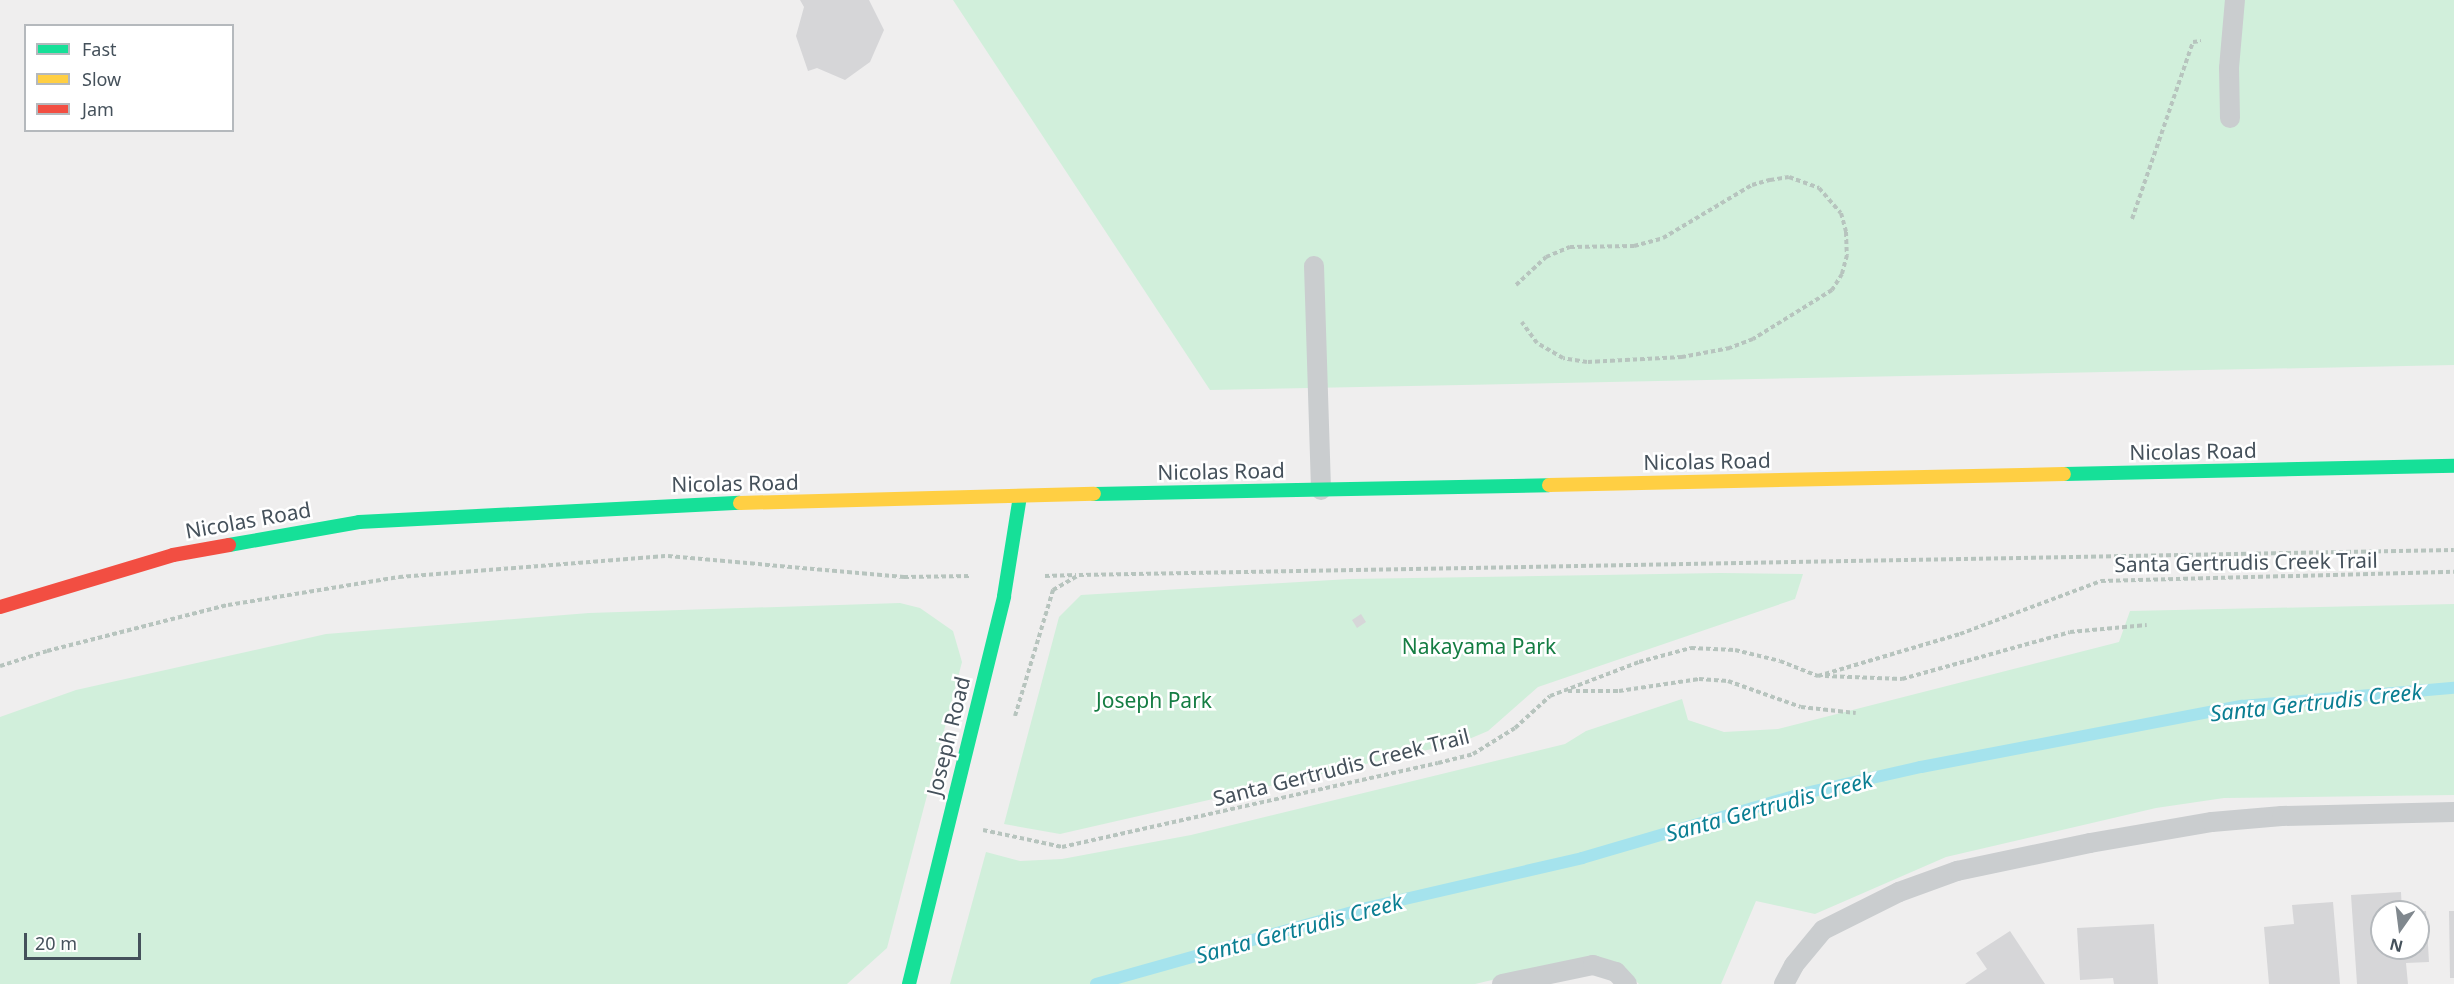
<!DOCTYPE html>
<html>
<head>
<meta charset="utf-8">
<style>
  body { margin:0 }
  #map { position:relative; width:2454px; height:984px; overflow:hidden; background:#efeeee; font-family:"Noto Sans",sans-serif }
  div>[style] { position:absolute }
  [style*='--x'] { left:calc(var(--x)*1px); top:calc(var(--y)*1px); width:calc(var(--w)*1px); rotate:calc(var(--a)*1deg) }
  .green>* { inset:0; background:#d1efdb }
  .stream>* { height:12px; margin:-6px; padding:0 6px; transform-origin:6px; border-radius:6px; background:#a5e3ed }
  .building>* { inset:0; background:#d6d6d8 }
  .path>* { height:4px; margin-top:-2px; transform-origin:0; background:repeating-linear-gradient(90deg,#b7c4be 0 4.5px,transparent 0 7.5px) }
  .lane>* { height:20px; margin:-10px; padding:0 10px; transform-origin:10px; border-radius:10px; background:#cacdcf }
  .fast>* { height:14px; margin:-7px; padding:0 7px; transform-origin:7px; border-radius:7px; background:#16e098 }
  .slow>* { height:14px; margin:-7px; padding:0 7px; transform-origin:7px; border-radius:7px; background:#ffcf43 }
  .jam>* { height:14px; margin:-7px; padding:0 7px; transform-origin:7px; border-radius:7px; background:#f24e42 }
  span { translate:-50% -50%; white-space:nowrap; text-align:center; line-height:1.15; -webkit-text-stroke:5px #fff; paint-order:stroke }
  .street-label { font-size:21px; color:#45515b }
  .park-label { font-size:21px; color:#157d43 }
  .water-label { font-size:22px; color:#0a7e92; font-style:italic }
  .legend { position:absolute; left:24px; top:24px; width:210px; height:108px; box-sizing:border-box; background:#fff; border:2px solid #b5b9bd; margin:0; padding:8px 10px; list-style:none; font-size:18px; color:#45515b }
  .legend li { display:flex; align-items:center; gap:12px; height:30px }
  .legend b { width:30px; border:2px solid #b5b9bd }
  .north { position:absolute; left:2370px; top:900px; width:60px; height:60px; box-sizing:border-box; background:#fff; border:2px solid #b5b9bd; border-radius:50%; rotate:194deg; font-size:16px; font-weight:700; line-height:24px; text-align:center; color:#45515b }
  .north::after { content:''; display:block; margin:auto; width:21px; height:27px; background:#80888e; clip-path:polygon(50% 0,100% 100%,50% 72%,0 100%) }
  .scale { position:absolute; left:24px; top:933px; width:117px; height:27px; box-sizing:border-box; border:3px solid #45515b; border-top:0; padding-left:8px; font-size:18px; line-height:21px; white-space:nowrap; color:#45515b; -webkit-text-stroke:4px #fff; paint-order:stroke }
</style>
</head>
<body>
<div id="map">
  <div class="green">
    <div style="clip-path:polygon(953px 0,2454px 0,2454px 365px,1210px 390px)"></div>
    <div style="clip-path:polygon(1720px 573px,1803px 574px,1795px 599px,1538px 687px,1488px 731px,1462px 742px,1060px 834px,1004px 824px,1059px 617px,1081px 595px,1349px 579px)"></div>
    <div style="clip-path:polygon(900px 603px,920px 608px,953px 631px,962px 662px,887px 948px,847px 984px,0 984px,0 717px,76px 690px,326px 634px,589px 613px)"></div>
    <div style="clip-path:polygon(2454px 604px,2454px 795px,2224px 798px,2156px 808px,1946px 857px,1815px 914px,1756px 901px,1721px 984px,1639px 984px,1620px 966px,1593px 956px,1475px 984px,950px 984px,986px 852px,1020px 861px,1062px 859px,1191px 835px,1565px 744px,1586px 731px,1682px 699px,1688px 720px,1724px 732px,1778px 729px,2119px 642px,2130px 611px)"></div>
  </div>
  <div class="stream">
    <div style="--x:1096;--y:984;--w:280;--a:-15.7"></div>
    <div style="--x:1366;--y:908;--w:222;--a:-13"></div>
    <div style="--x:1582;--y:858;--w:228;--a:-16.3"></div>
    <div style="--x:1801;--y:794;--w:123;--a:-12.7"></div>
    <div style="--x:1921;--y:767;--w:327;--a:-10.8"></div>
    <div style="--x:2242;--y:706;--w:213;--a:-4.9"></div>
  </div>
  <div class="building">
    <div style="clip-path:polygon(800px 0,869px 0,884px 30px,870px 62px,845px 80px,817px 68px,808px 71px,796px 36px,804px 7px)"></div>
    <div style="clip-path:polygon(1361px 614px,1366px 622px,1357px 628px,1352px 620px)"></div>
    <div style="clip-path:polygon(2401px 892px,2402px 912px,2382px 912px,2382px 948px,2418px 948px,2418px 911px,2426px 911px,2429px 962px,2406px 963px,2408px 984px,2357px 984px,2351px 895px)"></div>
    <div style="clip-path:polygon(2333px 902px,2340px 984px,2269px 984px,2264px 927px,2294px 924px,2292px 905px)"></div>
    <div style="clip-path:polygon(2449px 911px,2454px 911px,2454px 978px,2450px 978px)"></div>
    <div style="clip-path:polygon(2154px 924px,2158px 984px,2114px 984px,2113px 978px,2080px 980px,2077px 928px)"></div>
    <div style="clip-path:polygon(2010px 931px,2045px 984px,1965px 984px,1987px 969px,1976px 953px)"></div>
  </div>
  <div class="path">
    <div style="--x:2132;--y:219;--w:187;--a:-71"></div>
    <div style="--x:2193;--y:42;--w:8;--a:-7"></div>
    <div style="--x:1516;--y:285;--w:41;--a:-43"></div>
    <div style="--x:1546;--y:257;--w:26;--a:-23"></div>
    <div style="--x:1570;--y:247;--w:64;--a:-0.9"></div>
    <div style="--x:1634;--y:246;--w:30;--a:-15"></div>
    <div style="--x:1663;--y:238;--w:104;--a:-30.8"></div>
    <div style="--x:1752;--y:185;--w:19;--a:-16"></div>
    <div style="--x:1770;--y:180;--w:19;--a:-9"></div>
    <div style="--x:1789;--y:177;--w:32;--a:20"></div>
    <div style="--x:1819;--y:188;--w:33;--a:49"></div>
    <div style="--x:1841;--y:213;--w:20;--a:75"></div>
    <div style="--x:1846;--y:232;--w:23;--a:88"></div>
    <div style="--x:1847;--y:255;--w:20;--a:105"></div>
    <div style="--x:1842;--y:274;--w:19;--a:122"></div>
    <div style="--x:1832;--y:290;--w:93;--a:148.2"></div>
    <div style="--x:1753;--y:339;--w:25;--a:159"></div>
    <div style="--x:1730;--y:348;--w:49;--a:169.4"></div>
    <div style="--x:1682;--y:357;--w:95;--a:177"></div>
    <div style="--x:1587;--y:362;--w:24;--a:-171"></div>
    <div style="--x:1563;--y:358;--w:30;--a:-150"></div>
    <div style="--x:1537;--y:343;--w:26;--a:-126"></div>
    <div style="--x:1045;--y:576;--w:31;--a:-2"></div>
    <div style="--x:0;--y:666;--w:49;--a:-17.7"></div>
    <div style="--x:47;--y:651;--w:187;--a:-14.3"></div>
    <div style="--x:228;--y:605;--w:173;--a:-9.3"></div>
    <div style="--x:399;--y:577;--w:270;--a:-4.5"></div>
    <div style="--x:668;--y:556;--w:237;--a:5.1"></div>
    <div style="--x:904;--y:577;--w:67;--a:-0.9"></div>
    <div style="--x:1825;--y:676;--w:77;--a:2.2"></div>
    <div style="--x:1902;--y:679;--w:174;--a:-15.6"></div>
    <div style="--x:2070;--y:632;--w:77;--a:-5.2"></div>
    <div style="--x:1568;--y:691;--w:51;--a:0"></div>
    <div style="--x:1619;--y:691;--w:81;--a:-8.5"></div>
    <div style="--x:1699;--y:679;--w:29;--a:4"></div>
    <div style="--x:1728;--y:681;--w:77;--a:19.6"></div>
    <div style="--x:1801;--y:707;--w:55;--a:6.2"></div>
    <div style="--x:1015;--y:716;--w:132;--a:-73.2"></div>
    <div style="--x:1053;--y:590;--w:30;--a:-30"></div>
    <div style="--x:1079;--y:575;--w:1375;--a:-1.04"></div>
    <div style="--x:983;--y:830;--w:81;--a:12.1"></div>
    <div style="--x:1062;--y:847;--w:385;--a:-12.6"></div>
    <div style="--x:1438;--y:763;--w:36;--a:-14"></div>
    <div style="--x:1473;--y:754;--w:49;--a:-31.8"></div>
    <div style="--x:1515;--y:728;--w:47;--a:-42.4"></div>
    <div style="--x:1550;--y:696;--w:95;--a:-20.9"></div>
    <div style="--x:1639;--y:662;--w:54;--a:-15.1"></div>
    <div style="--x:1691;--y:648;--w:44;--a:2.6"></div>
    <div style="--x:1735;--y:650;--w:46;--a:13.7"></div>
    <div style="--x:1780;--y:661;--w:41;--a:21.5"></div>
    <div style="--x:1818;--y:676;--w:148;--a:-16.5"></div>
    <div style="--x:1960;--y:634;--w:151;--a:-20.6"></div>
    <div style="--x:2101;--y:581;--w:353;--a:-1.5"></div>
  </div>
  <div class="lane">
    <div style="--x:2230;--y:118;--w:50;--a:-91.1"></div>
    <div style="--x:2229;--y:68;--w:68;--a:-85"></div>
    <div style="--x:1314;--y:266;--w:224;--a:88.2"></div>
    <div style="--x:1502;--y:984;--w:93;--a:-11.8"></div>
    <div style="--x:1593;--y:965;--w:24;--a:17"></div>
    <div style="--x:1616;--y:972;--w:16;--a:47"></div>
    <div style="--x:1784;--y:984;--w:21;--a:-62"></div>
    <div style="--x:1794;--y:965;--w:45;--a:-50.4"></div>
    <div style="--x:1823;--y:930;--w:85;--a:-26.6"></div>
    <div style="--x:1899;--y:892;--w:62;--a:-19.9"></div>
    <div style="--x:1957;--y:871;--w:136;--a:-11.9"></div>
    <div style="--x:2090;--y:843;--w:124;--a:-9.8"></div>
    <div style="--x:2212;--y:822;--w:70;--a:-4.9"></div>
    <div style="--x:2282;--y:816;--w:172;--a:-1.3"></div>
  </div>
  <div class="fast">
    <div style="--x:2064;--y:474;--w:390;--a:-1.2"></div>
    <div style="--x:1094;--y:494;--w:455;--a:-1.1"></div>
    <div style="--x:229;--y:545;--w:132;--a:-10"></div>
    <div style="--x:359;--y:522;--w:381;--a:-2.9"></div>
    <div style="--x:909;--y:984;--w:399;--a:-76.2"></div>
    <div style="--x:1004;--y:596;--w:101;--a:-80.9"></div>
  </div>
  <div class="slow">
    <div style="--x:1549;--y:485;--w:515;--a:-1.22"></div>
    <div style="--x:740;--y:503;--w:354;--a:-1.5"></div>
  </div>
  <div class="jam">
    <div style="--x:0;--y:607;--w:181;--a:-16.7"></div>
    <div style="--x:173;--y:555;--w:57;--a:-10.1"></div>
  </div>
  <div class="street-label">
    <span style="left:2193px;top:451px;rotate:-1deg">Nicolas Road</span>
    <span style="left:1707px;top:461px;rotate:-1deg">Nicolas Road</span>
    <span style="left:1221px;top:471px;rotate:-1deg">Nicolas Road</span>
    <span style="left:735px;top:483px;rotate:-1deg">Nicolas Road</span>
    <span style="left:248px;top:520px;rotate:-10deg">Nicolas Road</span>
    <span style="left:2246px;top:562px;rotate:-1deg">Santa Gertrudis Creek Trail</span>
    <span style="left:948px;top:736px;rotate:-76deg">Joseph Road</span>
    <span style="left:1341px;top:767px;rotate:-14deg">Santa Gertrudis Creek Trail</span>
  </div>
  <div class="park-label">
    <span style="left:1479px;top:646px">Nakayama Park</span>
    <span style="left:1154px;top:700px">Joseph Park</span>
  </div>
  <div class="water-label">
    <span style="left:2316px;top:702px;rotate:-6deg">Santa Gertrudis Creek</span>
    <span style="left:1769px;top:806px;rotate:-15deg">Santa Gertrudis Creek</span>
    <span style="left:1299px;top:928px;rotate:-15deg">Santa Gertrudis Creek</span>
  </div>
  <ul class="legend">
  <li><b style="height:8px;background:#16e098"></b>Fast</li>
  <li><b style="height:8px;background:#ffcf43"></b>Slow</li>
  <li><b style="height:8px;background:#f24e42"></b>Jam</li>
  </ul>
  <div class="north">N</div>
  <div class="scale">20 m</div>
</div>
</body>
</html>
